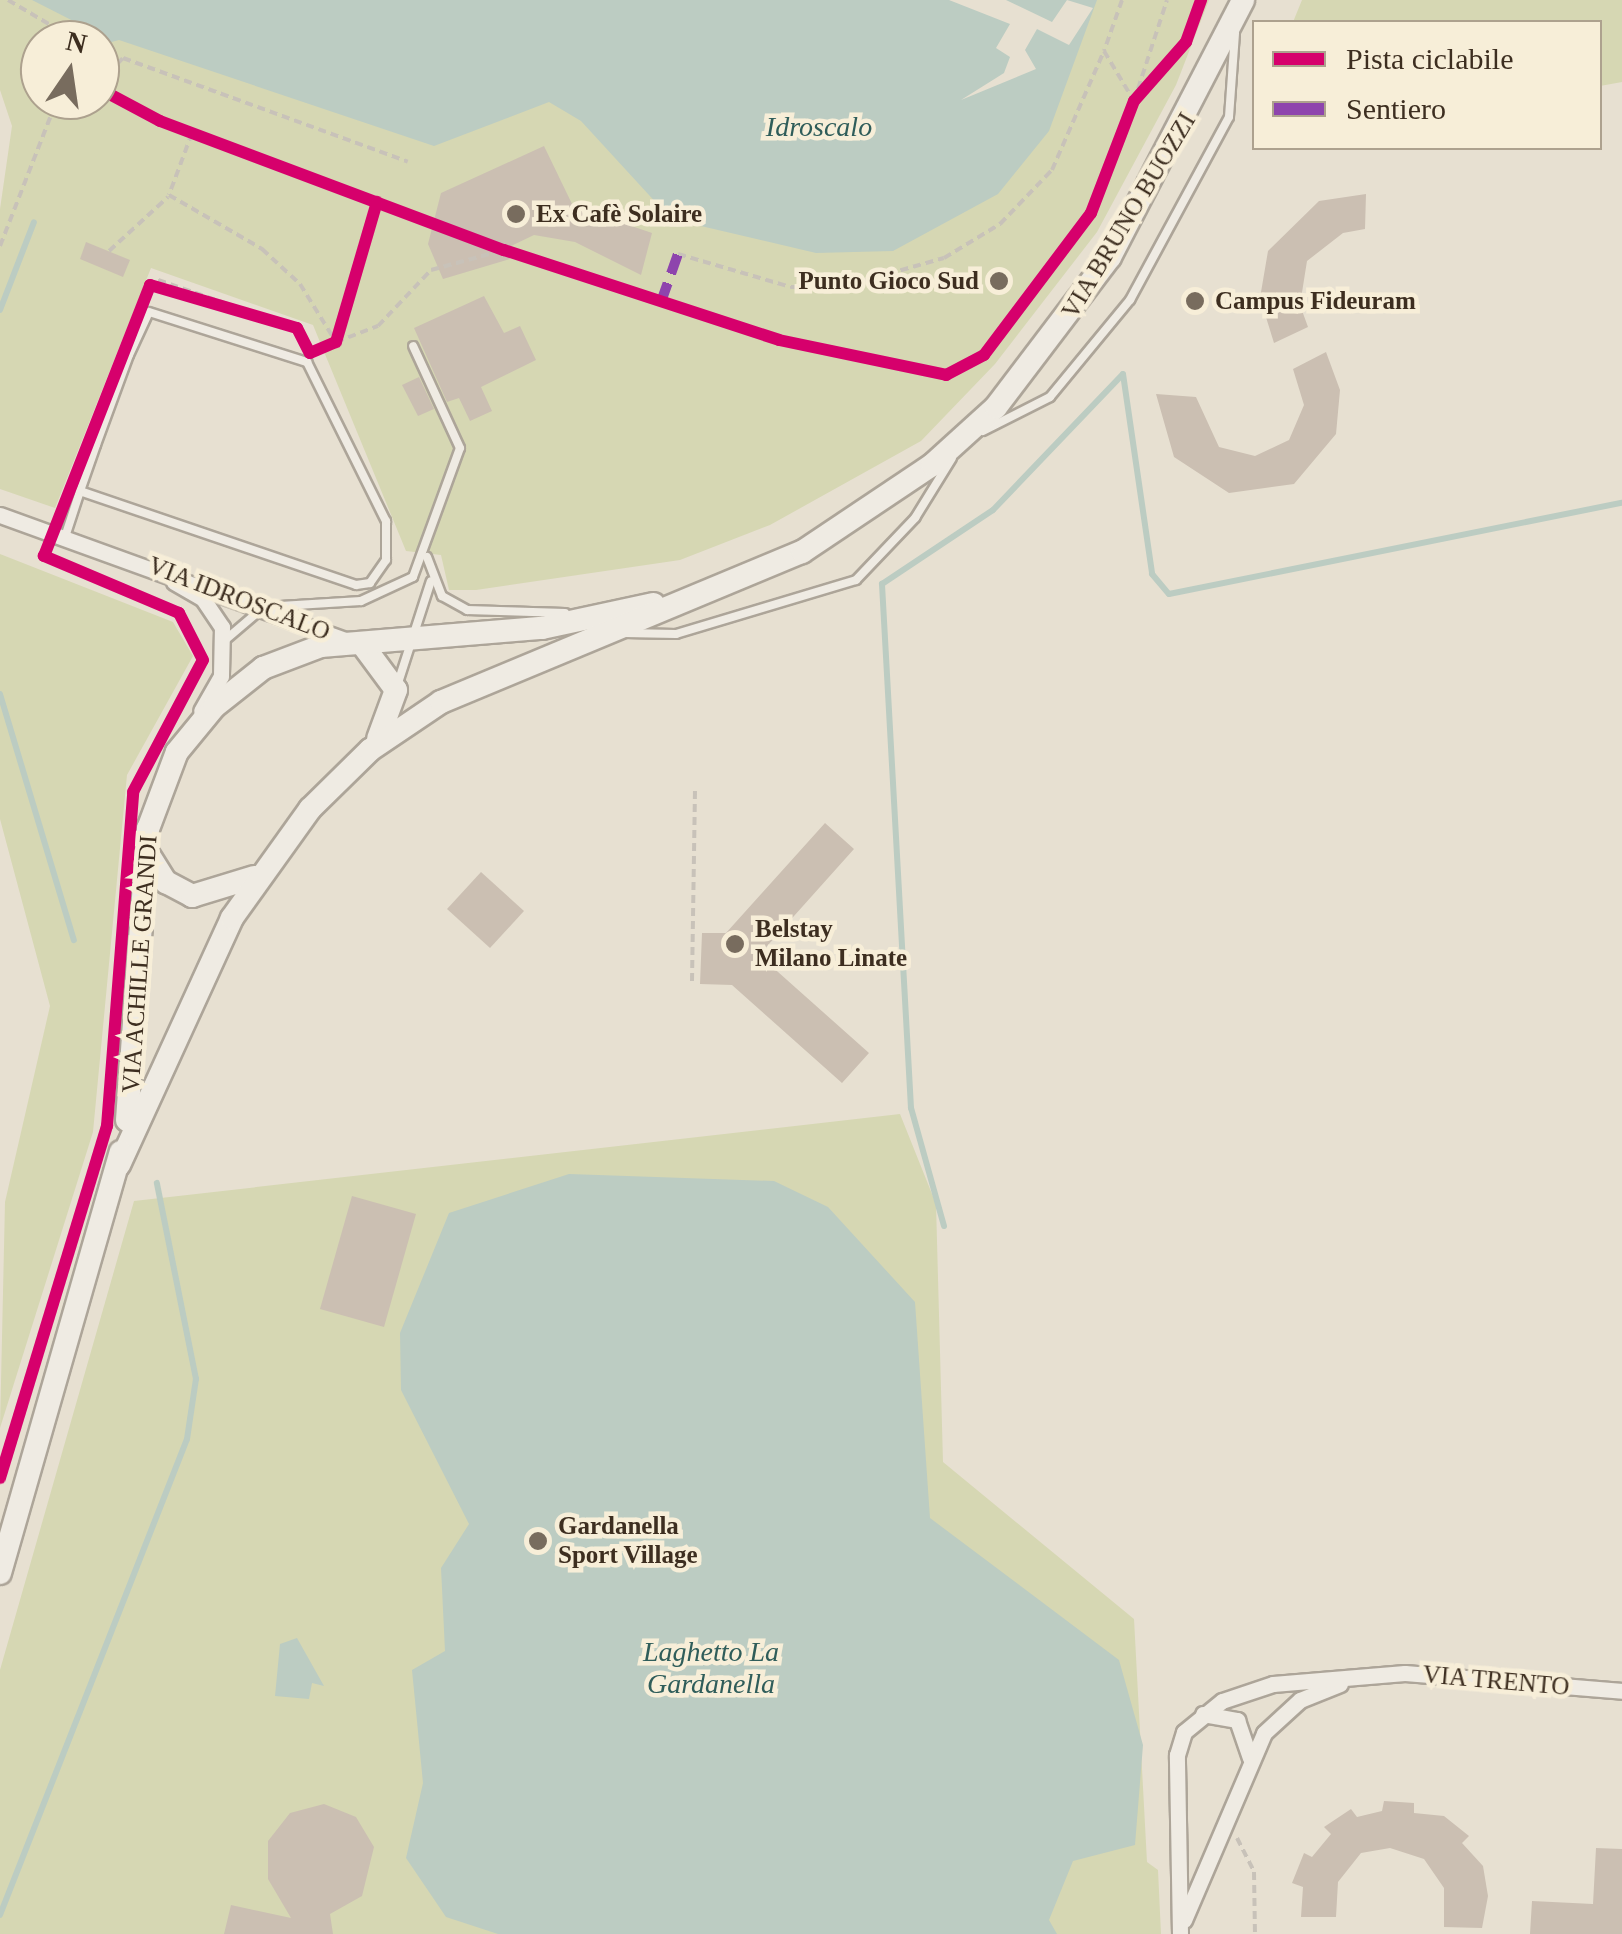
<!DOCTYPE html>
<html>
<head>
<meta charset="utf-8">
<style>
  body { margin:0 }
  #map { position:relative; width:1622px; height:1934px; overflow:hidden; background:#e7e0d1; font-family:Georgia,serif }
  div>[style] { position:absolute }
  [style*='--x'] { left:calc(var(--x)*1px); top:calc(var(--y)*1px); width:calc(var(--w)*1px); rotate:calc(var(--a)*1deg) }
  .green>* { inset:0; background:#d6d7b3 }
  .water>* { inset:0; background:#bcccc2 }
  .pier>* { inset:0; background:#e7e0d1 }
  .stream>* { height:6px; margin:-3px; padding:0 3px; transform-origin:3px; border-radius:3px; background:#bcccc2 }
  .building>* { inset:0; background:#cbbfb2 }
  .path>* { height:4px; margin-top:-2px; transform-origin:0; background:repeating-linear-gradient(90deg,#c8c2b9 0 8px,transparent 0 13px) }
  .roads { filter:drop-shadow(2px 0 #ada599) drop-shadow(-2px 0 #ada599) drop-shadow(0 2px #ada599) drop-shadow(0 -2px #ada599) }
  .service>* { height:8px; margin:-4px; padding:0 4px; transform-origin:4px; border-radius:4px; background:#efebe3 }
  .minor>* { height:15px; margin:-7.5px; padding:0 7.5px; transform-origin:7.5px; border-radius:7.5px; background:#efebe3 }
  .secondary>* { height:22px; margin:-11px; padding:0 11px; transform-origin:11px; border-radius:11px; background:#efebe3 }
  .quiet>* { height:10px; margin-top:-5px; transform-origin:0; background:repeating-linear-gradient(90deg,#8e44ad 0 20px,transparent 0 30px) }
  .cycleway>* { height:12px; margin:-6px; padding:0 6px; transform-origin:6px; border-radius:6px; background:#d6006c }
  .dots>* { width:28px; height:28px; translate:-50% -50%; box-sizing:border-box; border:5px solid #f7eed8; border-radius:50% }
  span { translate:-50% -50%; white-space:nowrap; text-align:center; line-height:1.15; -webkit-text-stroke:9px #f7eed8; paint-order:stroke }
  .poi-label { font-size:25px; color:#3d2e20; font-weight:700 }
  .left { translate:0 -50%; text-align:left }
  .right { translate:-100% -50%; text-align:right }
  .street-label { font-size:25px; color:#3d2e20 }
  .water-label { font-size:28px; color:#2f5d5a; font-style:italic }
  .legend { position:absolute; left:1252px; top:20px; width:350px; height:130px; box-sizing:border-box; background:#f7eed8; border:2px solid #ada18e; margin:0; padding:12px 18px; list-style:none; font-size:30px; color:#3d2e20 }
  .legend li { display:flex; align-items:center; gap:20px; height:50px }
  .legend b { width:50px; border:2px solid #ada18e }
  .north { position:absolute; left:20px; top:20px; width:100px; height:100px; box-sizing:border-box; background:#f7eed8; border:2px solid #ada18e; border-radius:50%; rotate:13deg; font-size:28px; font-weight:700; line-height:40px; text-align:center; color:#3d2e20 }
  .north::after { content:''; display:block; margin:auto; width:35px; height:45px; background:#786c5e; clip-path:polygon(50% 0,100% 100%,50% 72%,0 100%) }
</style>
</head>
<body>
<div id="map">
  <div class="green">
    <div style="clip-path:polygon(evenodd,0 0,1209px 0,1176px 85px,1097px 232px,995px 364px,921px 441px,770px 525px,680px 560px,476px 590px,449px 590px,441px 555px,406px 551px,313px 325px,151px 268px,55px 508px,0 489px,0 209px,12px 126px,0 90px,0 0,40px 40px,100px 40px,100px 100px,40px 100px,40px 40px)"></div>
    <div style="clip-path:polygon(1302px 0,1622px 0,1622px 82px,1600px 86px,1600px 22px,1293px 22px)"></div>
    <div style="clip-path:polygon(0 554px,173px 622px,193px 656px,127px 775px,93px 1132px,0 1428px,5px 1202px,50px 1006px,0 819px)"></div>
    <div style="clip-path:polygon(900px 1114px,936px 1204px,943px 1462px,1134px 1619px,1147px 1862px,1158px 1870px,1161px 1934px,0 1934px,0 1670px,134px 1201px)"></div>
  </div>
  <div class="water">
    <div style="clip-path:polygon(32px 0,1097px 0,1049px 131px,998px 194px,893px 251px,816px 253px,671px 219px,581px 121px,549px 102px,434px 146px,119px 40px,100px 45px,87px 28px)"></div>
    <div style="clip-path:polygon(569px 1174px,774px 1181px,828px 1207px,915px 1302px,930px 1518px,1119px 1660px,1143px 1745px,1135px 1845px,1073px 1861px,1049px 1920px,1057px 1934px,498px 1934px,446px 1917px,406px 1858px,423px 1783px,412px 1670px,445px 1651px,441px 1568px,469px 1524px,401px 1390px,400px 1333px,449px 1213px)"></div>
    <div style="clip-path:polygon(297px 1638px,324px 1686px,312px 1683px,309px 1699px,275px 1696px,280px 1644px)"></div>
  </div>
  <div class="pier">
    <div style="clip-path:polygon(949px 0,1006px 0,1052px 22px,1067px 0,1093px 8px,1069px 45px,1037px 29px,1025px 50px,1036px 69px,961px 100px,1004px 73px,1010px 57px,996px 48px,1010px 24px)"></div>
  </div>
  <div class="stream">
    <div style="--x:0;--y:310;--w:94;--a:-68.9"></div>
    <div style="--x:0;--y:694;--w:257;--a:73.3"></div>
    <div style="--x:944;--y:1226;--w:123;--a:-105.6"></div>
    <div style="--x:911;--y:1108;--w:525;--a:-93.17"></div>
    <div style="--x:882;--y:584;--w:133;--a:-33.7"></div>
    <div style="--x:993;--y:510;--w:188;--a:-46.3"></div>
    <div style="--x:1123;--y:374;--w:202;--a:81.7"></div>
    <div style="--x:1152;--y:574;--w:26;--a:50"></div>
    <div style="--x:1169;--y:594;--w:462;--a:-11.4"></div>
    <div style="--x:0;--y:1915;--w:511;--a:-68.55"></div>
    <div style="--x:187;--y:1439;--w:61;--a:-81.5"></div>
    <div style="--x:196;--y:1379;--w:200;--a:-101.3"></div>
  </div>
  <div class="building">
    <div style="clip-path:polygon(544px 146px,573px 206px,652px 233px,641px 275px,575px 242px,534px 235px,511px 246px,510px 259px,443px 279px,428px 244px,441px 193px)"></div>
    <div style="clip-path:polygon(1366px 194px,1365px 229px,1343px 233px,1307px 261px,1300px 305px,1308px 327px,1274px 343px,1260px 298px,1268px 251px,1319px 201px)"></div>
    <div style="clip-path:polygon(86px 242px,130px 260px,123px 277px,80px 259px)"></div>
    <div style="clip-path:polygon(484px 296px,504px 333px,520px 326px,536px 360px,481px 387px,492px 411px,470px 421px,459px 398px,447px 402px,414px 328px)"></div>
    <div style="clip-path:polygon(1326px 352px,1340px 390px,1336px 434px,1294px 484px,1229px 493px,1174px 457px,1156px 394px,1196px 397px,1219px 447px,1255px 456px,1289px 440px,1304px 405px,1293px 369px)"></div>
    <div style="clip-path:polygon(419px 377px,434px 409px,418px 416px,402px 385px)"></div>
    <div style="clip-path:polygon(825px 823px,854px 849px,759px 955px,869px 1053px,842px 1083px,732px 985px,700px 984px,702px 933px,726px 933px)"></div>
    <div style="clip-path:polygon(481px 872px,524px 911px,490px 948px,447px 909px)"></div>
    <div style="clip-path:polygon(352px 1196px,416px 1214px,384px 1327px,320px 1309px)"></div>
    <div style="clip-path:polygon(1384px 1801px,1414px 1803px,1414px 1813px,1444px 1816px,1469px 1836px,1462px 1843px,1483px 1866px,1488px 1896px,1482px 1928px,1444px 1927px,1444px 1888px,1424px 1859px,1390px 1848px,1361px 1853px,1338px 1882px,1336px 1917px,1301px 1917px,1303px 1887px,1292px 1883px,1304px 1853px,1312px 1857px,1331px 1834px,1324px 1827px,1351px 1809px,1357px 1817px,1382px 1811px)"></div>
    <div style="clip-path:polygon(324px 1804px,356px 1817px,374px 1847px,362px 1896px,330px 1914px,333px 1934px,224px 1934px,231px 1905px,291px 1918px,268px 1879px,268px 1841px,290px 1813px)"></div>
    <div style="clip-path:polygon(1596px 1848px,1622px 1849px,1622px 1934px,1530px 1934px,1532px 1901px,1593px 1904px)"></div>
  </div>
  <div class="path">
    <div style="--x:8;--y:0;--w:79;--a:30.5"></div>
    <div style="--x:1122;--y:0;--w:54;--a:109.4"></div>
    <div style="--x:1104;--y:51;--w:58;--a:59"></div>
    <div style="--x:100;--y:58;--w:18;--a:19"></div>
    <div style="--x:117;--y:64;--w:30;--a:110"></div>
    <div style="--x:117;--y:64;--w:8;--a:-45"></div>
    <div style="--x:123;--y:58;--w:303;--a:20"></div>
    <div style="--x:1134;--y:101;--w:106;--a:-71.9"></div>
    <div style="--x:192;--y:133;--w:66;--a:110.4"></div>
    <div style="--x:169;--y:195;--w:108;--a:30.1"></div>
    <div style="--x:262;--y:249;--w:52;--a:42.6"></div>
    <div style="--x:300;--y:284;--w:68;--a:58.2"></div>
    <div style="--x:336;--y:342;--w:45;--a:-20.9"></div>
    <div style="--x:378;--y:326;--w:77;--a:-46.6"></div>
    <div style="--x:431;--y:270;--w:76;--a:-15.3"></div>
    <div style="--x:0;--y:246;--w:157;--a:-68.7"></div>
    <div style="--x:109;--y:251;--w:80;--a:-42.5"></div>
    <div style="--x:678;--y:254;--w:118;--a:16.3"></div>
    <div style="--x:791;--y:287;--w:47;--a:1.2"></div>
    <div style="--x:838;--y:288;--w:110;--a:-15.8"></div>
    <div style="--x:944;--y:258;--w:66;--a:-31.3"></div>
    <div style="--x:1000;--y:224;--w:75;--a:-46.1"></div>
    <div style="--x:1052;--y:170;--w:130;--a:-66.4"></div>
    <div style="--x:144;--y:301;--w:25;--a:-56"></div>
    <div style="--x:158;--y:280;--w:147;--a:19.1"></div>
    <div style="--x:297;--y:328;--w:22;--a:63"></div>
    <div style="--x:315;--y:351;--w:23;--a:-23"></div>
    <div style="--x:336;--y:342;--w:146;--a:-73.7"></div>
    <div style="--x:692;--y:981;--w:190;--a:-89.1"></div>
    <div style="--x:1237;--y:1838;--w:38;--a:63"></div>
    <div style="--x:1254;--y:1872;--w:62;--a:89.1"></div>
  </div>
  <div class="roads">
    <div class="service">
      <div style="--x:983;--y:431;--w:75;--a:-26.9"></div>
      <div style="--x:1050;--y:397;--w:126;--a:-50.5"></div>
      <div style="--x:1130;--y:300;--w:208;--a:-61.6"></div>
      <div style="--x:1229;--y:117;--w:84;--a:-85.9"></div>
      <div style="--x:65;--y:537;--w:48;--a:-71.9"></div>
      <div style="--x:80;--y:491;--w:49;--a:-70.8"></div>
      <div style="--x:96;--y:445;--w:96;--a:-69.9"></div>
      <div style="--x:129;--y:355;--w:47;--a:-65.1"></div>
      <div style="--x:149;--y:312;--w:166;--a:17.6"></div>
      <div style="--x:307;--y:362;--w:178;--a:63.6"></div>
      <div style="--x:386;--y:521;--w:39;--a:90"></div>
      <div style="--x:386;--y:560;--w:28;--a:125"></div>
      <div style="--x:370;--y:583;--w:14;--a:172"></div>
      <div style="--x:356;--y:585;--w:292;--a:-161.2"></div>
      <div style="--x:427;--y:557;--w:42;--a:69"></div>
      <div style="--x:442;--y:596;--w:29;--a:29"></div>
      <div style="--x:467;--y:610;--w:98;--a:1.8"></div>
      <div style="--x:625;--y:633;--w:51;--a:1.1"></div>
      <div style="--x:676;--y:634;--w:188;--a:-16.7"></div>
      <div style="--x:856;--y:580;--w:86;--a:-46.4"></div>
      <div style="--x:915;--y:518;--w:70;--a:-58.3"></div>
      <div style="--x:224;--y:641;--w:52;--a:-40.4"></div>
      <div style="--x:264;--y:607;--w:97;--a:-3.5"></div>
      <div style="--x:361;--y:601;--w:57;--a:-24.8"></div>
      <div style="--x:413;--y:577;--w:137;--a:-70"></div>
      <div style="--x:460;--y:448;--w:112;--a:-114.7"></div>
      <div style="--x:397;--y:686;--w:110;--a:-72.1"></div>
    </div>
    <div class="minor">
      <div style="--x:0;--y:515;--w:373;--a:19.9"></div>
      <div style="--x:174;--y:582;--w:34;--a:30"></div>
      <div style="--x:203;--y:599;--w:34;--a:56"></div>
      <div style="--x:222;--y:627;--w:49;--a:91.2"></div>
      <div style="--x:221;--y:676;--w:40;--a:119.7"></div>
      <div style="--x:1203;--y:1714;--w:35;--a:10"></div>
      <div style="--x:1237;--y:1720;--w:40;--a:71.1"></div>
      <div style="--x:1184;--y:1920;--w:203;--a:-66.8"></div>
      <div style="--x:1264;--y:1733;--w:49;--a:-42.5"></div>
      <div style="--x:1300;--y:1700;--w:43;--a:-21.8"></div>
      <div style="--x:1180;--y:1934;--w:179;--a:-91"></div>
      <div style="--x:1177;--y:1755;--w:24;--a:-73"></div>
      <div style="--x:1184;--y:1732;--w:49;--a:-39.2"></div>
      <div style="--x:1222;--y:1701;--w:54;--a:-18.4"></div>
      <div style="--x:1273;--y:1684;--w:132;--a:-4.8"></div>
      <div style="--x:1405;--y:1673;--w:218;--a:4.7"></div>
    </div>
    <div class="secondary">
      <div style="--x:362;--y:644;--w:57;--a:53.5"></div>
      <div style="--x:396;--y:690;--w:52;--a:110.2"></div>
      <div style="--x:147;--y:852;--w:36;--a:58"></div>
      <div style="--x:166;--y:882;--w:30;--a:28"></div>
      <div style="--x:192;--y:896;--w:65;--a:-17"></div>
      <div style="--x:127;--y:1120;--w:292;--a:-85.9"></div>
      <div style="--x:148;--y:829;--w:82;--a:-69.4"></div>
      <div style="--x:177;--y:752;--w:58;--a:-50.6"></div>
      <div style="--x:214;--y:707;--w:63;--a:-38.5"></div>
      <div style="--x:263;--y:668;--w:62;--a:-20.8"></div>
      <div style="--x:321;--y:646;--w:222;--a:-4.7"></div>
      <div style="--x:542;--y:628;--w:114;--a:-12.2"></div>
      <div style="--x:119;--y:1165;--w:272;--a:-65.4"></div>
      <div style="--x:232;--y:918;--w:134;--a:-54.4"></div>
      <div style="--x:310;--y:809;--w:84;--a:-44.5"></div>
      <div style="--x:370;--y:750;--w:86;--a:-34.1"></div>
      <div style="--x:441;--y:702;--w:391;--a:-22.6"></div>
      <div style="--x:802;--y:552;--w:156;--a:-33.8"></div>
      <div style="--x:932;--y:465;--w:86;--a:-42.2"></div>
      <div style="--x:996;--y:407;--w:188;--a:-52.8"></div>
      <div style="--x:1110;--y:257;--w:289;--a:-62.6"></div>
      <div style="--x:0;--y:1573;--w:438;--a:-74"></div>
    </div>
  </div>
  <div class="quiet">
    <div style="--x:661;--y:302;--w:51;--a:-70.5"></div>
  </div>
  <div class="cycleway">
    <div style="--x:100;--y:89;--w:68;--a:28.1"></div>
    <div style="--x:160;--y:121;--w:367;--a:20.6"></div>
    <div style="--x:504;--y:250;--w:289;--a:18.1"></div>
    <div style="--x:779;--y:340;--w:171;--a:11.8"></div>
    <div style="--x:946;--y:375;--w:43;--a:-27.8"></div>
    <div style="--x:984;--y:355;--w:178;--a:-53"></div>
    <div style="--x:1091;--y:213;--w:120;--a:-69"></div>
    <div style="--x:1134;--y:101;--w:79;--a:-48.6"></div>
    <div style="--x:1186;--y:42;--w:45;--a:-70.3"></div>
    <div style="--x:0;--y:1478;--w:368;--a:-73.1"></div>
    <div style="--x:107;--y:1126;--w:335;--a:-85.5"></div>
    <div style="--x:133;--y:792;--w:149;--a:-62.1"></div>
    <div style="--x:203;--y:660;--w:53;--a:-117.1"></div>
    <div style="--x:179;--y:613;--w:147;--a:-157.1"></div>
    <div style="--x:44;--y:556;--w:291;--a:-68.6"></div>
    <div style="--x:150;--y:285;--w:153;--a:16.3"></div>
    <div style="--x:297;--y:328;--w:28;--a:63"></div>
    <div style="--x:310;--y:353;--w:28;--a:-23"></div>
    <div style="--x:336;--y:342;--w:146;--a:-73.7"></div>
  </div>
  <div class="dots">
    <div style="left:516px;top:214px;background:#786c5e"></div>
    <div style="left:999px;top:281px;background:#786c5e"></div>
    <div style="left:1195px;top:301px;background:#786c5e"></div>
    <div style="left:735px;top:944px;background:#786c5e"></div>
    <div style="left:538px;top:1541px;background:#786c5e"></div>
  </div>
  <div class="poi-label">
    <span class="left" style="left:536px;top:214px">Ex Cafè Solaire</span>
    <span class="right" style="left:979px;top:281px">Punto Gioco Sud</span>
    <span class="left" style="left:1215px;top:301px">Campus Fideuram</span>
    <span class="left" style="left:755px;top:944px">Belstay<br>Milano Linate</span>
    <span class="left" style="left:558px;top:1541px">Gardanella<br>Sport Village</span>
  </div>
  <div class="street-label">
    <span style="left:1129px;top:216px;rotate:-59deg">VIA BRUNO BUOZZI</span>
    <span style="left:239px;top:599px;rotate:21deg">VIA IDROSCALO</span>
    <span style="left:140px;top:964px;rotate:-86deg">VIA ACHILLE GRANDI</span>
    <span style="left:1496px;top:1681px;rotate:5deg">VIA TRENTO</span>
  </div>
  <div class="water-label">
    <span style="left:819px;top:127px">Idroscalo</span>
    <span style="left:711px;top:1668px">Laghetto La<br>Gardanella</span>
  </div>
  <ul class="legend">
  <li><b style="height:12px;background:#d6006c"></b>Pista ciclabile</li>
  <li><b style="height:12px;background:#8e44ad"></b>Sentiero</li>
  </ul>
  <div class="north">N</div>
</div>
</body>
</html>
